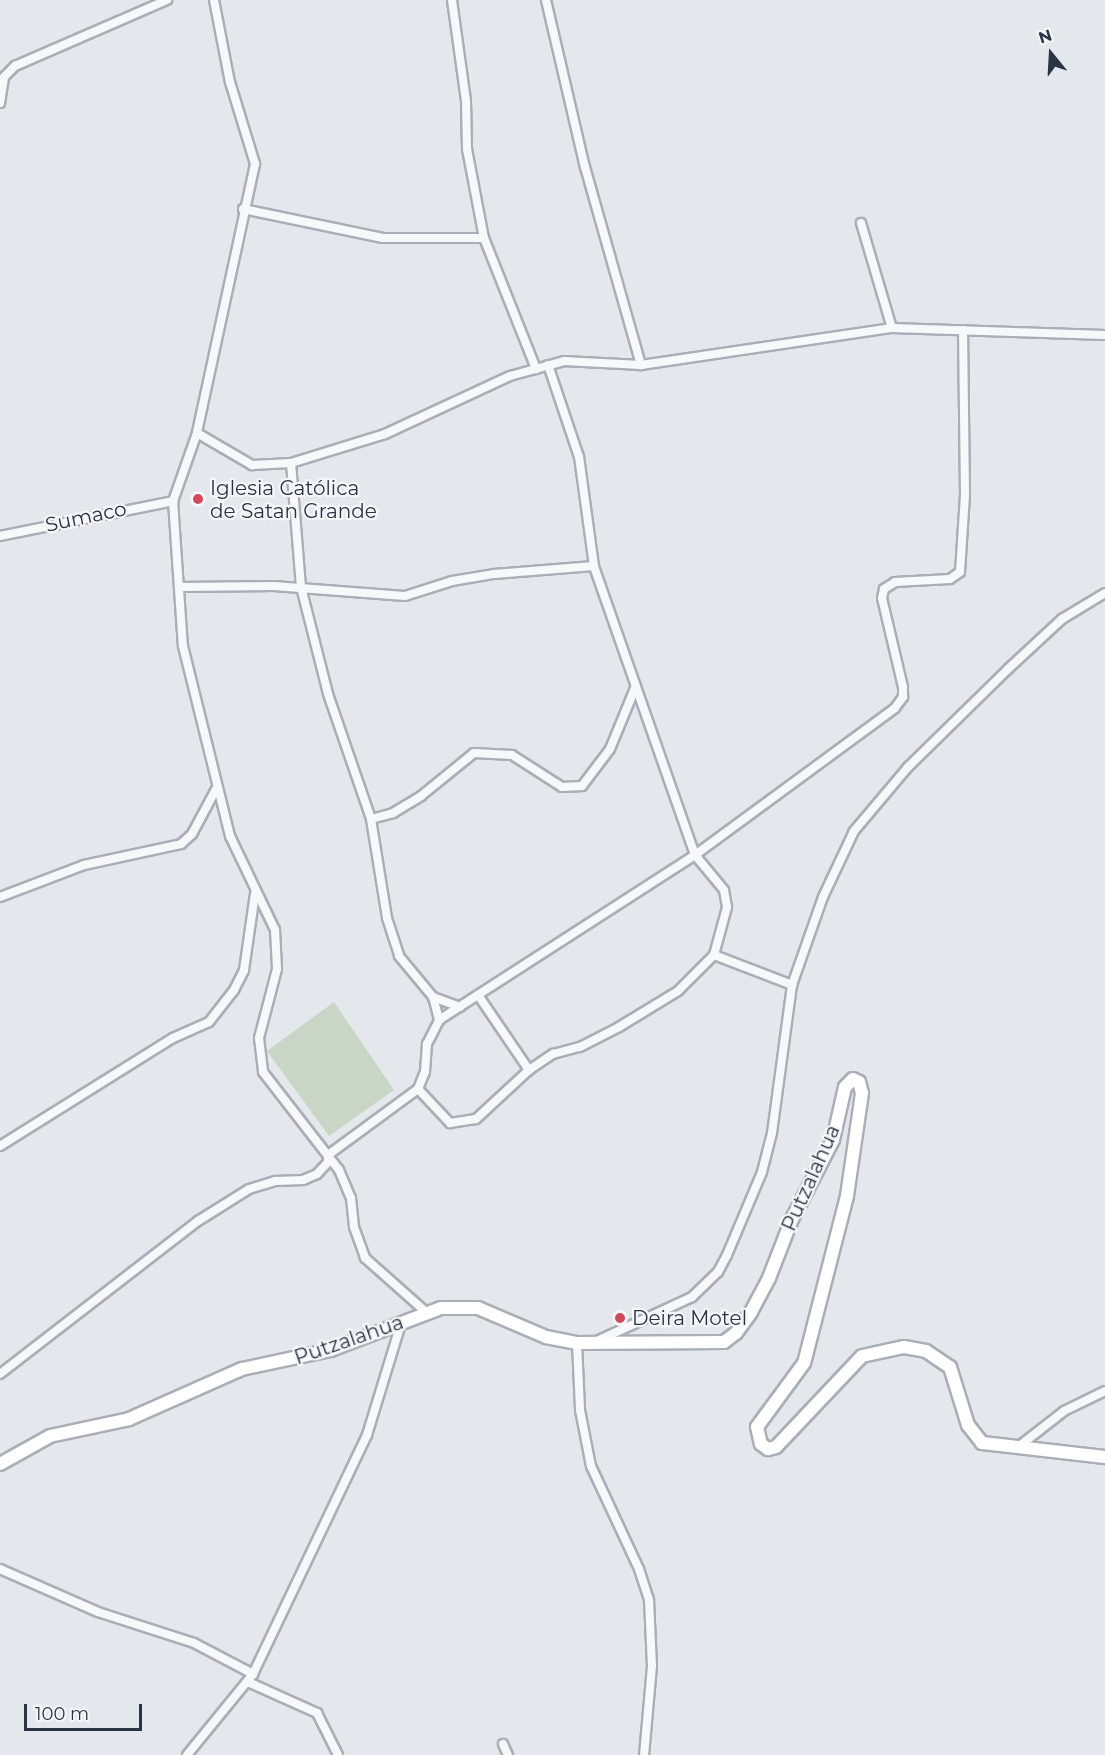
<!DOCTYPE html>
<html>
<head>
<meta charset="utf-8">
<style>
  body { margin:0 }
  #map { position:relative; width:1105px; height:1755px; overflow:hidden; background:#e4e7ec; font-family:Montserrat,sans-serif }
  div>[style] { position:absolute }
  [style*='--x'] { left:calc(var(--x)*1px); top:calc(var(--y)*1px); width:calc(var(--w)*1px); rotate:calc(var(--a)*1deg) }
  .green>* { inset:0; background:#c9d6c5 }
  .roads { filter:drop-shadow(2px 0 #a9aeb7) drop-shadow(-2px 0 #a9aeb7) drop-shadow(0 2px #a9aeb7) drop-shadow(0 -2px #a9aeb7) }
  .street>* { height:8px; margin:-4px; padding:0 4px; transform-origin:4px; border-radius:4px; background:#f7f8fa }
  .secondary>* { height:12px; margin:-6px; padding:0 6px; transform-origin:6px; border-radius:6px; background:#fff }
  .dots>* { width:16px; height:16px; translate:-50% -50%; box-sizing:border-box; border:3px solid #f4f6f9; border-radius:50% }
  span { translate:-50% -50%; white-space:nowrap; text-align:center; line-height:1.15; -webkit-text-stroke:4.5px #f4f6f9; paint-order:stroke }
  .poi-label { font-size:20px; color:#2b3445 }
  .left { translate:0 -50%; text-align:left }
  .street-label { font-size:20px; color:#2b3445 }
  .north { position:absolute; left:1021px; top:24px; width:60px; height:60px; -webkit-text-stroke:4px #f4f6f9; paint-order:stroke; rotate:342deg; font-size:16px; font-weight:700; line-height:24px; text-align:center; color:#2b3445 }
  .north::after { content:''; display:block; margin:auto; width:21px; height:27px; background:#2b3445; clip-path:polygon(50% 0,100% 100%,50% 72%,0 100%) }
  .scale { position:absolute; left:24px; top:1704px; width:118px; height:27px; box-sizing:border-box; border:3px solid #2b3445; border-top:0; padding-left:8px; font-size:18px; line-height:21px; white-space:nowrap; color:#2b3445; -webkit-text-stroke:4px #f4f6f9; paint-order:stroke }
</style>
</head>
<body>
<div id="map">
  <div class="green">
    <div style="clip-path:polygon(334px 1002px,394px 1090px,329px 1136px,267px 1051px)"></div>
  </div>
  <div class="roads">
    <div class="street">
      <div style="--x:214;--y:0;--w:84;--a:79"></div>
      <div style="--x:230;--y:82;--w:86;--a:73"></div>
      <div style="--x:255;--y:164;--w:275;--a:102.2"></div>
      <div style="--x:197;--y:433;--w:72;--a:109.4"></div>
      <div style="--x:173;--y:501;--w:145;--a:86.1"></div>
      <div style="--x:183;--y:646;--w:196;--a:76.1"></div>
      <div style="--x:230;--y:836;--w:104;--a:64.4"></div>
      <div style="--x:275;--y:930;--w:39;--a:87"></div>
      <div style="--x:277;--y:969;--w:71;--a:104.6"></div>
      <div style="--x:259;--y:1038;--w:34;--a:83"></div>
      <div style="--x:263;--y:1072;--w:124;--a:52.2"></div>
      <div style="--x:339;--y:1170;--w:30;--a:67"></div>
      <div style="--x:351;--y:1198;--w:29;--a:84"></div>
      <div style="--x:354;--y:1227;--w:33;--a:70"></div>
      <div style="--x:365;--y:1258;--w:80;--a:41.5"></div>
      <div style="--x:452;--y:0;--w:102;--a:82.1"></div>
      <div style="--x:466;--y:101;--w:48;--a:88.8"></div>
      <div style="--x:467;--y:149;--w:91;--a:79.2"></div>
      <div style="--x:484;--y:238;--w:141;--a:68.3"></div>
      <div style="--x:546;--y:0;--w:171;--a:76.9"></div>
      <div style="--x:585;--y:167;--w:206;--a:74.2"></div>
      <div style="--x:0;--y:103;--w:26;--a:-81"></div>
      <div style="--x:4;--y:77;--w:16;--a:-45"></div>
      <div style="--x:15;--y:66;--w:166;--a:-23.5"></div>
      <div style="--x:243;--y:209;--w:143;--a:11.7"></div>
      <div style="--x:383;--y:238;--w:101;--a:0"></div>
      <div style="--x:861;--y:223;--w:109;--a:73.6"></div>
      <div style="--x:197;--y:433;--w:64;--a:30.2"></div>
      <div style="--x:252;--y:465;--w:39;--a:-3"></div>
      <div style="--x:291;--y:463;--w:98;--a:-17.1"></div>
      <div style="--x:385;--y:434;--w:138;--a:-24.9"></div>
      <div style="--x:510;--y:376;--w:56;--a:-15.5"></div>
      <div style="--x:564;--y:361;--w:77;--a:3"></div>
      <div style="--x:641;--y:365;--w:254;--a:-8.4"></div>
      <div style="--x:892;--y:328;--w:213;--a:1.9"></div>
      <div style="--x:291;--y:463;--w:124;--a:85.4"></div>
      <div style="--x:301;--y:587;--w:110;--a:75.8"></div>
      <div style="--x:328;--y:694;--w:132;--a:71"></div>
      <div style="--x:371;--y:819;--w:100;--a:80.8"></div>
      <div style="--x:387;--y:918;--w:40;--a:72"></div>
      <div style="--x:399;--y:956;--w:53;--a:50.3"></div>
      <div style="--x:433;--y:997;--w:24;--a:75"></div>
      <div style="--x:0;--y:536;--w:177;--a:-11.4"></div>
      <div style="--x:180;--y:587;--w:94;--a:-0.6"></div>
      <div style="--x:274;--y:586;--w:131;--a:4.4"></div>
      <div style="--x:405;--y:596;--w:49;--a:-17.7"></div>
      <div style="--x:452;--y:581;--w:43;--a:-9.5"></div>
      <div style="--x:494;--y:574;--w:100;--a:-4.6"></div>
      <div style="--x:371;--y:819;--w:23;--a:-15"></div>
      <div style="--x:393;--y:813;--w:33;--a:-31"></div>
      <div style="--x:421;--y:796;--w:68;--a:-39.1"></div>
      <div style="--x:474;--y:753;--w:38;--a:3"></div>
      <div style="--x:512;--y:755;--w:59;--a:32.6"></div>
      <div style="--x:562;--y:787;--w:20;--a:-3"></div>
      <div style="--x:582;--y:786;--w:46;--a:-52.9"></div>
      <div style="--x:610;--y:749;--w:68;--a:-67.6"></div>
      <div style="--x:0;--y:897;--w:90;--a:-20.9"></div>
      <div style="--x:84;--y:865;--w:99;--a:-12.2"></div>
      <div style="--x:181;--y:844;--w:15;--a:-42"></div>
      <div style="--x:192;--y:834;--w:51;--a:-61.9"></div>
      <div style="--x:714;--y:955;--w:84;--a:21"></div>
      <div style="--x:478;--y:995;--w:91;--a:55.8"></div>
      <div style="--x:433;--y:997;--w:29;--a:20"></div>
      <div style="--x:418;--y:1089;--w:18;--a:-68"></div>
      <div style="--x:425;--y:1072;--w:28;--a:-86"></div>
      <div style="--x:427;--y:1044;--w:27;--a:-63"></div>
      <div style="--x:439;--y:1020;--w:305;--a:-32.8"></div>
      <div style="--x:695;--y:855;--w:248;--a:-36.3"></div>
      <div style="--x:895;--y:708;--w:14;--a:-54"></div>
      <div style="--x:903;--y:697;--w:10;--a:-90"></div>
      <div style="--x:903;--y:687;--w:91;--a:-103.3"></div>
      <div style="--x:882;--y:598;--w:9;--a:-77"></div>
      <div style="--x:884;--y:589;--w:13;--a:-32"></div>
      <div style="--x:895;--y:582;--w:55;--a:-3.1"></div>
      <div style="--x:950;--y:579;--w:12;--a:-35"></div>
      <div style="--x:960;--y:572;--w:78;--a:-86.3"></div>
      <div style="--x:965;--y:494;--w:164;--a:-90.7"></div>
      <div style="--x:0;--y:1146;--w:204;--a:-32"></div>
      <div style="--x:173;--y:1038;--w:39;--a:-24"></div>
      <div style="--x:209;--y:1022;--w:41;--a:-52"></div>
      <div style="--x:234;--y:990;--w:22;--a:-63"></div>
      <div style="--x:244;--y:970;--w:77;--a:-81.8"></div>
      <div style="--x:597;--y:1341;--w:105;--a:-24.9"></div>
      <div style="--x:692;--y:1297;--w:36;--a:-44"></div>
      <div style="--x:718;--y:1272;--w:19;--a:-62"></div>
      <div style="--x:727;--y:1255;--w:90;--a:-67.1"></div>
      <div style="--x:762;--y:1172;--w:40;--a:-75.6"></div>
      <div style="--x:772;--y:1133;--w:149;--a:-82.3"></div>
      <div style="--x:792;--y:985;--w:93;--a:-70.6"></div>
      <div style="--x:823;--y:897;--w:73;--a:-64.8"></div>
      <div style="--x:854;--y:831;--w:84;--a:-49.8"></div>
      <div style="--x:908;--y:767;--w:140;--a:-44.4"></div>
      <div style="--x:1008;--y:669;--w:74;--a:-42.8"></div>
      <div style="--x:1062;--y:619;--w:50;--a:-31.2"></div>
      <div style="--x:577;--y:1343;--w:67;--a:87.4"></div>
      <div style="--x:580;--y:1410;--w:57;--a:78.9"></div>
      <div style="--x:591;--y:1466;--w:114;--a:65"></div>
      <div style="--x:639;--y:1569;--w:33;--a:72"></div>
      <div style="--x:649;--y:1600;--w:66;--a:87.4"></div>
      <div style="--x:652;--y:1666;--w:89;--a:95.1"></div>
      <div style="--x:0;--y:1374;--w:250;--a:-37.7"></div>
      <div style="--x:198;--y:1221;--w:60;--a:-32.1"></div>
      <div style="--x:249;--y:1189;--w:28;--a:-17"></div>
      <div style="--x:276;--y:1181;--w:27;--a:-2"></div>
      <div style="--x:303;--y:1180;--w:15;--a:-23"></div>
      <div style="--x:317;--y:1174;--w:16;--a:-47"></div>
      <div style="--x:328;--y:1162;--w:7;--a:-90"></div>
      <div style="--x:328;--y:1155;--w:112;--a:-36.3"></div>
      <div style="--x:418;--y:1089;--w:47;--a:46.7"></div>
      <div style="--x:450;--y:1123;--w:26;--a:-9"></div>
      <div style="--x:476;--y:1119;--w:72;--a:-42.8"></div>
      <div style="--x:529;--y:1070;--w:29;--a:-34"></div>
      <div style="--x:553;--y:1054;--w:28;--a:-15"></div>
      <div style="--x:580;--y:1047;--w:44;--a:-27.1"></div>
      <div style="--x:619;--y:1027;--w:69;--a:-31.4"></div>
      <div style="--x:678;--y:991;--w:51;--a:-45"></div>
      <div style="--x:714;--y:955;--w:50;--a:-74.8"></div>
      <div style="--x:727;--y:907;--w:17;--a:-100"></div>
      <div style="--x:724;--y:890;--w:45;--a:-129.6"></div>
      <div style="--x:695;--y:855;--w:306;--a:-109.3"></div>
      <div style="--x:594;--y:566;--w:110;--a:-97.8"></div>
      <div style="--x:579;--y:457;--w:97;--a:-108.6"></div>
      <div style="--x:1018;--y:1447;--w:58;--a:-38"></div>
      <div style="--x:1064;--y:1411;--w:46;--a:-26"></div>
      <div style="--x:0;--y:1569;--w:107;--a:23.7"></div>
      <div style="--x:98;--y:1612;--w:101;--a:17.9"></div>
      <div style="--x:194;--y:1643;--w:67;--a:27.7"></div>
      <div style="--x:248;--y:1682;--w:76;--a:24.2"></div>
      <div style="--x:317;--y:1713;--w:47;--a:63.4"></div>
      <div style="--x:503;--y:1744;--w:12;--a:66"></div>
      <div style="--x:187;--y:1755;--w:104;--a:-50.8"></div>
      <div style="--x:253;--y:1674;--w:265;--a:-64.5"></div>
      <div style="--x:367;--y:1435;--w:116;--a:-73"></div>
    </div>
    <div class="secondary">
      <div style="--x:0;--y:1464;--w:57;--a:-29.2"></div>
      <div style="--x:50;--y:1436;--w:81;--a:-12.1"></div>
      <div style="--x:129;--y:1419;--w:124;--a:-23.9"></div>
      <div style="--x:242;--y:1369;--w:91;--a:-12.1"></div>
      <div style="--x:331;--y:1350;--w:118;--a:-20.9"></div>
      <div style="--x:441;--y:1308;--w:37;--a:0"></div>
      <div style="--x:478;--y:1308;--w:74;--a:23.1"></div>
      <div style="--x:546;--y:1337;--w:32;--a:11"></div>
      <div style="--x:577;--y:1343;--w:147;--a:-0.4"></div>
      <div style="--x:724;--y:1342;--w:15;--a:-37"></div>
      <div style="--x:736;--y:1333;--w:26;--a:-54"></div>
      <div style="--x:751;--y:1312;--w:38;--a:-62"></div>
      <div style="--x:769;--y:1278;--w:63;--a:-68.7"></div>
      <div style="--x:792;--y:1219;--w:89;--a:-62.6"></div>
      <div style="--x:833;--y:1140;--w:54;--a:-77.2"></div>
      <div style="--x:845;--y:1087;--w:11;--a:-45"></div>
      <div style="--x:853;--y:1079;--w:7;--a:27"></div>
      <div style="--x:859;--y:1082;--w:11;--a:75"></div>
      <div style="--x:862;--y:1093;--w:104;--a:98.3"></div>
      <div style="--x:847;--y:1196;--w:172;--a:104.4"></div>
      <div style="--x:804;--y:1363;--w:79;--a:126.3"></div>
      <div style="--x:757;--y:1427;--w:17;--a:77"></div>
      <div style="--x:761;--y:1444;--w:9;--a:36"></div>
      <div style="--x:768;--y:1449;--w:8;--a:-14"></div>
      <div style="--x:776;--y:1447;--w:125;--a:-46.6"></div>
      <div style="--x:862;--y:1356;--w:43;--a:-12.1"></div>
      <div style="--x:904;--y:1347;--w:22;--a:10"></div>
      <div style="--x:926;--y:1351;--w:29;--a:34"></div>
      <div style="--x:950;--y:1367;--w:61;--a:72.8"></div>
      <div style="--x:968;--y:1425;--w:23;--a:52"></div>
      <div style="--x:982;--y:1443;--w:124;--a:6.5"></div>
    </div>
  </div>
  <div class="dots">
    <div style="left:198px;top:499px;background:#d1495b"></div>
    <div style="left:620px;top:1318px;background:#d1495b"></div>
  </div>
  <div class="poi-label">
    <span class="left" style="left:210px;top:500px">Iglesia Católica<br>de Satan Grande</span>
    <span class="left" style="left:632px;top:1318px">Deira Motel</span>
  </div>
  <div class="street-label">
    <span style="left:86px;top:517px;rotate:-12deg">Sumaco</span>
    <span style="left:811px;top:1178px;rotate:-66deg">Putzalahua</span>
    <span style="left:349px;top:1340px;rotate:-19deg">Putzalahua</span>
  </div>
  <div class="north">N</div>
  <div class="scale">100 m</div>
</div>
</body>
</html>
